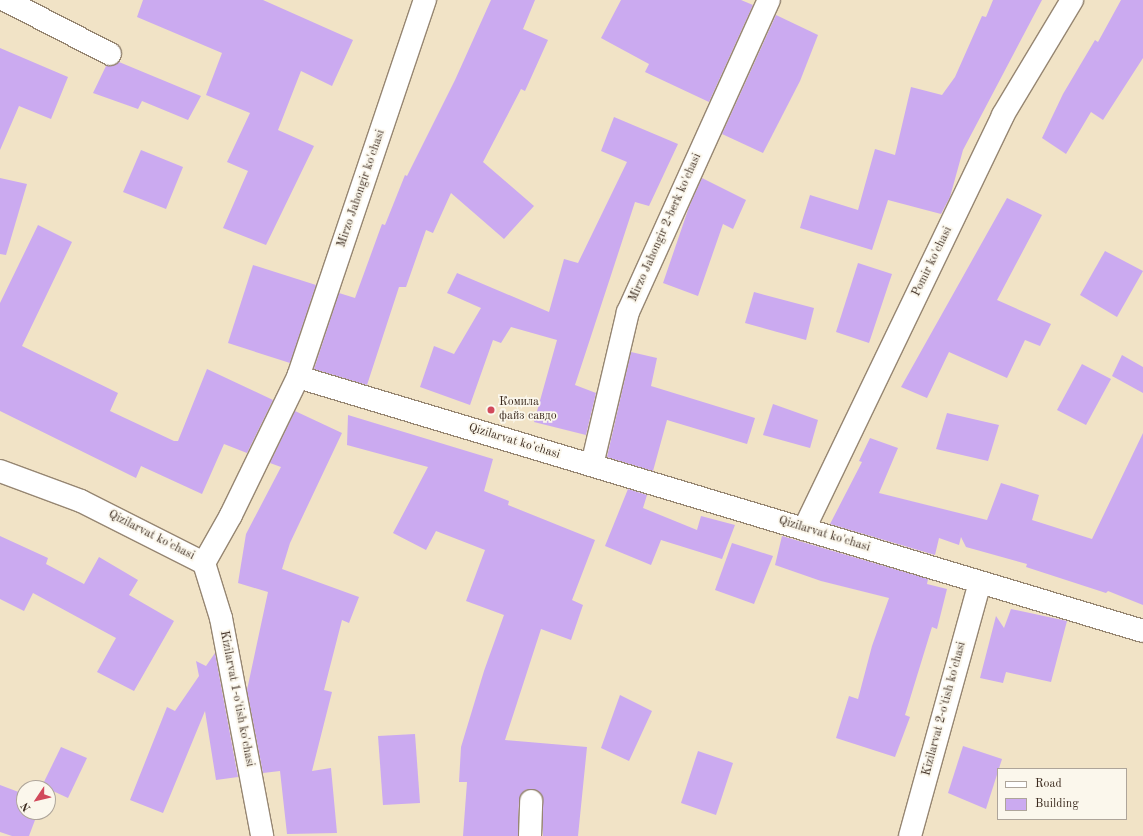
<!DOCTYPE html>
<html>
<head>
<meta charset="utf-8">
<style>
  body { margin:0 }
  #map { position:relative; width:1143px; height:836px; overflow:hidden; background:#f1e3c6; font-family:"Old Standard TT",serif }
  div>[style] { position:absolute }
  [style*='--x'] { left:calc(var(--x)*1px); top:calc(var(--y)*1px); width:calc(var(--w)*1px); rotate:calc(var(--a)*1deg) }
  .building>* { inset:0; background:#cbaaf0 }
  .roads { filter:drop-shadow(1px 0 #968672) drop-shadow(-1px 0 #968672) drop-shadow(0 1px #968672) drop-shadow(0 -1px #968672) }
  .minor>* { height:22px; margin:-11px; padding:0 11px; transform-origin:11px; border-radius:11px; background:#fff }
  .dots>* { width:11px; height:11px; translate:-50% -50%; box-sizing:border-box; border:2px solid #fbf7ec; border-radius:50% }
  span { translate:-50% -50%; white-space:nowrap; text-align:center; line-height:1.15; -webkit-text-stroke:3.5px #fbf7ec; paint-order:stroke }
  .street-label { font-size:12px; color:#3b2a1e }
  .poi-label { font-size:12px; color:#3b2a1e }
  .left { translate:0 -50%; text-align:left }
  .legend { position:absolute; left:997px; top:768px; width:130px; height:52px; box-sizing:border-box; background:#fbf7ec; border:1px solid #aea59a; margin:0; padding:5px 7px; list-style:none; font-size:12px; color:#3b2a1e }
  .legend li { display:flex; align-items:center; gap:8px; height:20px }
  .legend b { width:20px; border:1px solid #aea59a }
  .north { position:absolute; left:16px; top:780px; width:40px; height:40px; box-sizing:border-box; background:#fbf7ec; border:1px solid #aea59a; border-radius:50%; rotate:235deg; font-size:11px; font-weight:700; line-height:16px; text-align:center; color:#3b2a1e }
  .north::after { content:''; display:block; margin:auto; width:14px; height:18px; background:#d1495b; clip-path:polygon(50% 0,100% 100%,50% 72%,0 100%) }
</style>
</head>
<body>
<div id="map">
  <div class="building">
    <div style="clip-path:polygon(143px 0,263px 0,353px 40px,332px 86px,301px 71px,278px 130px,314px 146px,266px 245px,223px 228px,248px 171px,227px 162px,250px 113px,206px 95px,222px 53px,137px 17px)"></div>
    <div style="clip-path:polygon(491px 0,535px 0,523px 29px,548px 40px,525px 91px,521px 89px,483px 162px,534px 206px,504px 239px,451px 193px,433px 233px,426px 230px,406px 287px,399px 287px,367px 385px,314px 369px,339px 293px,355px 298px,382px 224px,385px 225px,405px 175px,407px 176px,455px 80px)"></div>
    <div style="clip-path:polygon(621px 0,741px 0,753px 5px,709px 102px,645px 72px,649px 64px,601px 38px)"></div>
    <div style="clip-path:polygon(993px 0,1042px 0,963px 150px,950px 197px,941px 214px,888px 200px,872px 250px,800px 228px,810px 195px,858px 210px,875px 149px,895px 155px,911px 87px,942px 95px,955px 77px,982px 16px,986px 17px)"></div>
    <div style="clip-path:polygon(1121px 0,1143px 0,1143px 58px,1103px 120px,1091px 112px,1066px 154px,1042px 138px,1063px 94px,1095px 40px,1098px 42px)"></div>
    <div style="clip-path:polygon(776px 15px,818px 35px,800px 81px,763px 153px,722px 134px)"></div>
    <div style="clip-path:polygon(0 48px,68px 77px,51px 119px,19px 106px,0 150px)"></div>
    <div style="clip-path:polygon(119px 62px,201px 96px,188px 120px,142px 101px,138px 109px,93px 93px,106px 66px,111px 66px)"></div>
    <div style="clip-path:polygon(614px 117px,678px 144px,649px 206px,635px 202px,575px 385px,596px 393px,586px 435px,534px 422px,557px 340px,511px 327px,501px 343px,493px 340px,470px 405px,420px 387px,434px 346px,454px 354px,481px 308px,447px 293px,457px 273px,549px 312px,564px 259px,578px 263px,627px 162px,601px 151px)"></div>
    <div style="clip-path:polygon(141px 150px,183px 167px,166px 209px,123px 192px)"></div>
    <div style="clip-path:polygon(0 178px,27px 184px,6px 255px,0 254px)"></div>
    <div style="clip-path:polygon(702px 178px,746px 200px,733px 229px,723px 224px,698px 296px,663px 283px,689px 207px)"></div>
    <div style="clip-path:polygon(1007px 198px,1042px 215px,997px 300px,1051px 324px,1040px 346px,1025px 340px,1007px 378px,949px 352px,927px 398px,901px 387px)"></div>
    <div style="clip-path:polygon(38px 225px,72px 242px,22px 346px,118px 393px,110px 411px,174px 441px,178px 441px,207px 369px,273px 400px,247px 453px,224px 444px,202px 494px,141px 466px,136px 478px,0 411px,0 303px)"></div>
    <div style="clip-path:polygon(1105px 251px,1143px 271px,1117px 317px,1080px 295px)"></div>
    <div style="clip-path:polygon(858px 263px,892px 274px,869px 343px,836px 332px)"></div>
    <div style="clip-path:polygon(253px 265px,316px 285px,290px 363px,228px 343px)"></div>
    <div style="clip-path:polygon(754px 292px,814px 308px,806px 340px,745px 323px)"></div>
    <div style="clip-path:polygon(631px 352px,657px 358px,651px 386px,755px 418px,747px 444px,667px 420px,653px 471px,607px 457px)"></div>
    <div style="clip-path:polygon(1122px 355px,1143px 367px,1143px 393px,1112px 376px)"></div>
    <div style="clip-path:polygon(1082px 364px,1111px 379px,1086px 425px,1057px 410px)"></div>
    <div style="clip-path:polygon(773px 404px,818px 420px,810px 448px,763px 435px)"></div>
    <div style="clip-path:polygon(295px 411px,342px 433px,290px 543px,282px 569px,359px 597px,349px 623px,342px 620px,324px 690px,332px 692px,312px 771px,331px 768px,337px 833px,287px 834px,280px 771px,263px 773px,247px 690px,268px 592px,238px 583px,246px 534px,281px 467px,270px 463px)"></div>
    <div style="clip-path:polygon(947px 413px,999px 425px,988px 461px,936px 449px)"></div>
    <div style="clip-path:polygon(348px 415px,493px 459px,484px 491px,509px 501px,508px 505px,595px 540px,572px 600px,583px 605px,571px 640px,541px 629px,505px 740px,587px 747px,578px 836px,543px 836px,542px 795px,531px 789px,525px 790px,519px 800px,518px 836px,463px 836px,467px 782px,459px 782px,461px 747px,484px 671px,504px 615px,466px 601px,485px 550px,436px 531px,426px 550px,393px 533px,428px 467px,347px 445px)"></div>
    <div style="clip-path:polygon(1143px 433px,1143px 605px,1108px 591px,1106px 593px,1026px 567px,1027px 564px,966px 547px,961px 537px,959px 545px,939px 538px,935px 555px,830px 524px,862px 462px,859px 461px,870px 438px,898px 448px,879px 493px,987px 520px,1001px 483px,1039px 495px,1032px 520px,1092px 539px)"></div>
    <div style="clip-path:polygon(628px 489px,647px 495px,643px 508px,697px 530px,701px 516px,735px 525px,722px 559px,661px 540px,651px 565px,605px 546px)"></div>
    <div style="clip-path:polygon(0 536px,48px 558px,46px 564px,84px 584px,99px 557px,138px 580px,129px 595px,174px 621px,134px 691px,97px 672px,116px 638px,33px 593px,24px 611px,0 599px)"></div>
    <div style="clip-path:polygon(782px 536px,928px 579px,927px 584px,947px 589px,937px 629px,932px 627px,905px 715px,910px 717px,895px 757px,836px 738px,849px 696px,858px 699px,872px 646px,889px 598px,821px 581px,775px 565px)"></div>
    <div style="clip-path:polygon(732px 543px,773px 556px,754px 604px,715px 590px)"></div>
    <div style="clip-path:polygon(1011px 609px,1067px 621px,1051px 682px,1006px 672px,1003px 683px,980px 678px,996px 616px,1004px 628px)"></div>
    <div style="clip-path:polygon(215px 653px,238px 777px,216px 780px,205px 711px,163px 813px,130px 800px,167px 707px,175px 711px,199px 676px,196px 661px,206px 666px)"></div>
    <div style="clip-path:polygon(620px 695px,652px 711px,629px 761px,601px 748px)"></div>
    <div style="clip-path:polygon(415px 734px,420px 803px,383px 805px,378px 736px)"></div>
    <div style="clip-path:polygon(963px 746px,1002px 759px,986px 809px,948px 793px)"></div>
    <div style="clip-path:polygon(61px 747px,87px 758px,68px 798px,42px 786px)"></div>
    <div style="clip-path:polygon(698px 751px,733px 763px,716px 815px,681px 803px)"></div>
    <div style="clip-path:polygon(0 785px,24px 794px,24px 812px,38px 812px,29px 836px,12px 836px,0 832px)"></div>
  </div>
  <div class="roads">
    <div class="minor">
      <div style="--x:5;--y:0;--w:118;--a:27.2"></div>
      <div style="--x:298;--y:377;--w:882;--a:16.73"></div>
      <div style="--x:592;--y:465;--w:157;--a:-76.8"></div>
      <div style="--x:628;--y:312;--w:342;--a:-65.7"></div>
      <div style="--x:0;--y:471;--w:86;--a:20.3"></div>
      <div style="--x:81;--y:501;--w:138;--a:26.8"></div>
      <div style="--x:204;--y:563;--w:55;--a:-60.6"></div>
      <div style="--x:231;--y:515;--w:153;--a:-64.1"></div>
      <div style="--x:298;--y:377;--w:398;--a:-71.4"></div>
      <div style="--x:804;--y:529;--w:459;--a:-64.3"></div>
      <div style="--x:1003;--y:115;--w:134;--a:-59"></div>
      <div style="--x:204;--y:563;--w:58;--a:72.8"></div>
      <div style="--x:221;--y:618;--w:222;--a:79.3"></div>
      <div style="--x:530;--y:836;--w:35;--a:-88"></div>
      <div style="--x:910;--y:836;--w:263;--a:-74.6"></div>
    </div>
  </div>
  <div class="dots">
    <div style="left:491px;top:410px;background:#d1495b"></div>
  </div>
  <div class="street-label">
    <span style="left:362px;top:189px;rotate:-71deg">Mirzo Jahongir ko'chasi</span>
    <span style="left:666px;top:228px;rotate:-66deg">Mirzo Jahongir 2-berk ko'chasi</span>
    <span style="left:933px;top:262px;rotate:-64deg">Pomir ko'chasi</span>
    <span style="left:514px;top:442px;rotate:17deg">Qizilarvat ko'chasi</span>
    <span style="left:824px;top:535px;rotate:17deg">Qizilarvat ko'chasi</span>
    <span style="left:151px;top:536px;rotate:27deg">Qizilarvat ko'chasi</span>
    <span style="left:236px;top:699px;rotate:79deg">Kizilarvat 1-o'tish ko'chasi</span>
    <span style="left:945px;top:709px;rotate:-75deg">Kizilarvat 2-o'tish ko'chasi</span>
  </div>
  <div class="poi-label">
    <span class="left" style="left:499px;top:410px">Комила<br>файз савдо</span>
  </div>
  <ul class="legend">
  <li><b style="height:5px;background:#fff"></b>Road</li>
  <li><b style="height:11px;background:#cbaaf0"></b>Building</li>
  </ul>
  <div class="north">N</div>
</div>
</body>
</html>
